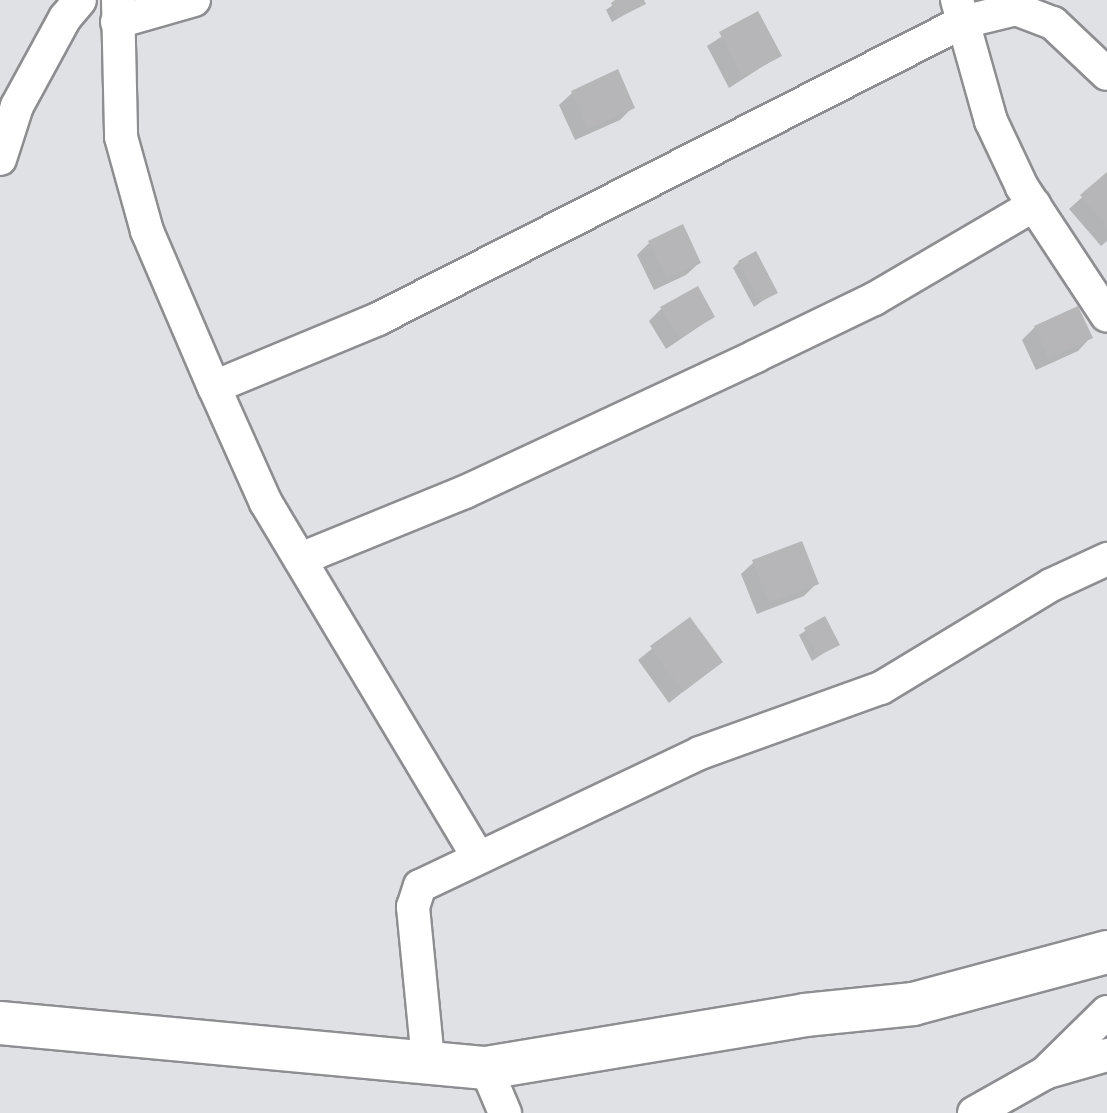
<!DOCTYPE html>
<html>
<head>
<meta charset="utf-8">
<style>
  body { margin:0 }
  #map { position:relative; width:1107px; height:1113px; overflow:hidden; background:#e0e1e4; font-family:"Sofia Sans Condensed",sans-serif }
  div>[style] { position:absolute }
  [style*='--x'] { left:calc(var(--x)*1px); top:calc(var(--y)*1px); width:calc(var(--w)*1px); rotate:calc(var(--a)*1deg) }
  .shadow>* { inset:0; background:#0003 }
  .building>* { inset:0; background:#b6b6b9 }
  .roads { filter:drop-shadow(2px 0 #8e8e92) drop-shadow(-2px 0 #8e8e92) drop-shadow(0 2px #8e8e92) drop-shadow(0 -2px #8e8e92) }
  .minor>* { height:32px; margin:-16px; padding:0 16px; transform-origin:16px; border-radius:16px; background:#fff }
  .tertiary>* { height:42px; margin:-21px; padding:0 21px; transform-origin:21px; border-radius:21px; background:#fff }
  span { translate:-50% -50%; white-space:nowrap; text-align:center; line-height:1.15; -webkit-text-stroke:8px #edeef2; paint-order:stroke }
</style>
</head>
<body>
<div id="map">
  <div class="shadow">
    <div style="clip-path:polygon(620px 0,642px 0,644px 3px,612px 22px,606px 10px)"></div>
    <div style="clip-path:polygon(757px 14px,779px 56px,729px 88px,707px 46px)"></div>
    <div style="clip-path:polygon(572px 93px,633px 107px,620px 120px,575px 140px,559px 105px)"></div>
    <div style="clip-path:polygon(1107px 175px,1107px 241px,1101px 246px,1069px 209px)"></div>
    <div style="clip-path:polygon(649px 243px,699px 263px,686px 275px,654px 290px,637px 255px)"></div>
    <div style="clip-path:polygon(739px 262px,775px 292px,754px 307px,733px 268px)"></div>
    <div style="clip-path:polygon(662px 308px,713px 317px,666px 349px,649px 321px)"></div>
    <div style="clip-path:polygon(1035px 327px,1090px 338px,1078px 351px,1036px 370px,1022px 340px)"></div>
    <div style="clip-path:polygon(754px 562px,817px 583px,804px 596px,757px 614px,741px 574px)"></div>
    <div style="clip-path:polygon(689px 619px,720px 662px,669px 703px,638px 660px)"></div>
    <div style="clip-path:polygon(824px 619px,837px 644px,812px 661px,799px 635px)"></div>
  </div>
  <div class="building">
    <div style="clip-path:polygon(615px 0,644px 0,646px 4px,618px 18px,611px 3px)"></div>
    <div style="clip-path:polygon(758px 11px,782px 56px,742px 77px,719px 32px)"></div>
    <div style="clip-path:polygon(618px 69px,635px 108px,588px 129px,571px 91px)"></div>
    <div style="clip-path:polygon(1107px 172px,1107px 226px,1080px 195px)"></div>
    <div style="clip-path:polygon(683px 224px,701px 263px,667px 279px,648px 241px)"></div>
    <div style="clip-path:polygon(756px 251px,778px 293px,760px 302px,738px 261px)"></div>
    <div style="clip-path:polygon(698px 286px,715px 317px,679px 338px,660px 307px)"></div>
    <div style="clip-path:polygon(1078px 306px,1093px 338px,1048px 359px,1034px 326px)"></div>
    <div style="clip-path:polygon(802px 541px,819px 584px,769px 603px,752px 560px)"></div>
    <div style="clip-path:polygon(825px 616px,840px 645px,818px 656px,804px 628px)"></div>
    <div style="clip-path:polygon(690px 617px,723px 662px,683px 692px,650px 646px)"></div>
  </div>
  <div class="roads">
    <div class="minor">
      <div style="--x:118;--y:0;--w:137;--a:88.7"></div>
      <div style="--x:121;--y:137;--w:98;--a:74.5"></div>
      <div style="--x:147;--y:231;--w:170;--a:66.8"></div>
      <div style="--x:957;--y:0;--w:126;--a:74.3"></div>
      <div style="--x:991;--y:121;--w:73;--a:64.8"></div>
      <div style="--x:1022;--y:187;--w:154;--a:56.6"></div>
      <div style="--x:117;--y:22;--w:80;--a:-15.9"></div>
      <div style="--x:0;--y:159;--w:56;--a:-72.2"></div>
      <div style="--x:17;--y:106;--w:100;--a:-61.4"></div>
      <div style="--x:65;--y:18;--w:23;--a:-50"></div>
      <div style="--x:303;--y:558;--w:175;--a:-22.2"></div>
      <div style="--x:465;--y:492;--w:321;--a:-25"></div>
      <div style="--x:756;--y:356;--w:131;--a:-25.8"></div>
      <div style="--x:874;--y:299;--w:186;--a:-30.4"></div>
      <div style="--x:478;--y:857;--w:413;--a:-120.9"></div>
      <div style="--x:266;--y:503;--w:127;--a:-114.1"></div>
      <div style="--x:214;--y:387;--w:178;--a:-22.5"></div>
      <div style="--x:378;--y:319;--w:656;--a:-26.92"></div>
      <div style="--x:963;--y:22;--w:55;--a:-13.8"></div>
      <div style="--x:1016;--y:9;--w:40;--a:21"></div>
      <div style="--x:1053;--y:23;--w:74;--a:43.4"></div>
      <div style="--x:428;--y:1060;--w:154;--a:-95.6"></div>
      <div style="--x:413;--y:907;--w:22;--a:-72"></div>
      <div style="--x:420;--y:886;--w:310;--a:-25.4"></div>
      <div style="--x:700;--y:753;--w:192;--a:-19.8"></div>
      <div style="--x:881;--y:688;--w:199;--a:-31.2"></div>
      <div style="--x:1051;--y:585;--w:62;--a:-24.9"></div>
      <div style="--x:486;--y:1068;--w:49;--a:67.1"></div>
      <div style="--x:1048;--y:1072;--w:61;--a:-16.1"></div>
      <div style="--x:974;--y:1113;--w:81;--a:-29.4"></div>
      <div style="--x:1045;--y:1073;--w:87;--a:-44.5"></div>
    </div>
    <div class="tertiary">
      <div style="--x:0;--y:1023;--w:488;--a:5.3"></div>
      <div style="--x:486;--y:1068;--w:323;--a:-9.4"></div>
      <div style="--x:805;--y:1015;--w:109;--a:-5.8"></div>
      <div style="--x:913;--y:1004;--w:201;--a:-15"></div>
    </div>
  </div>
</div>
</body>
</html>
